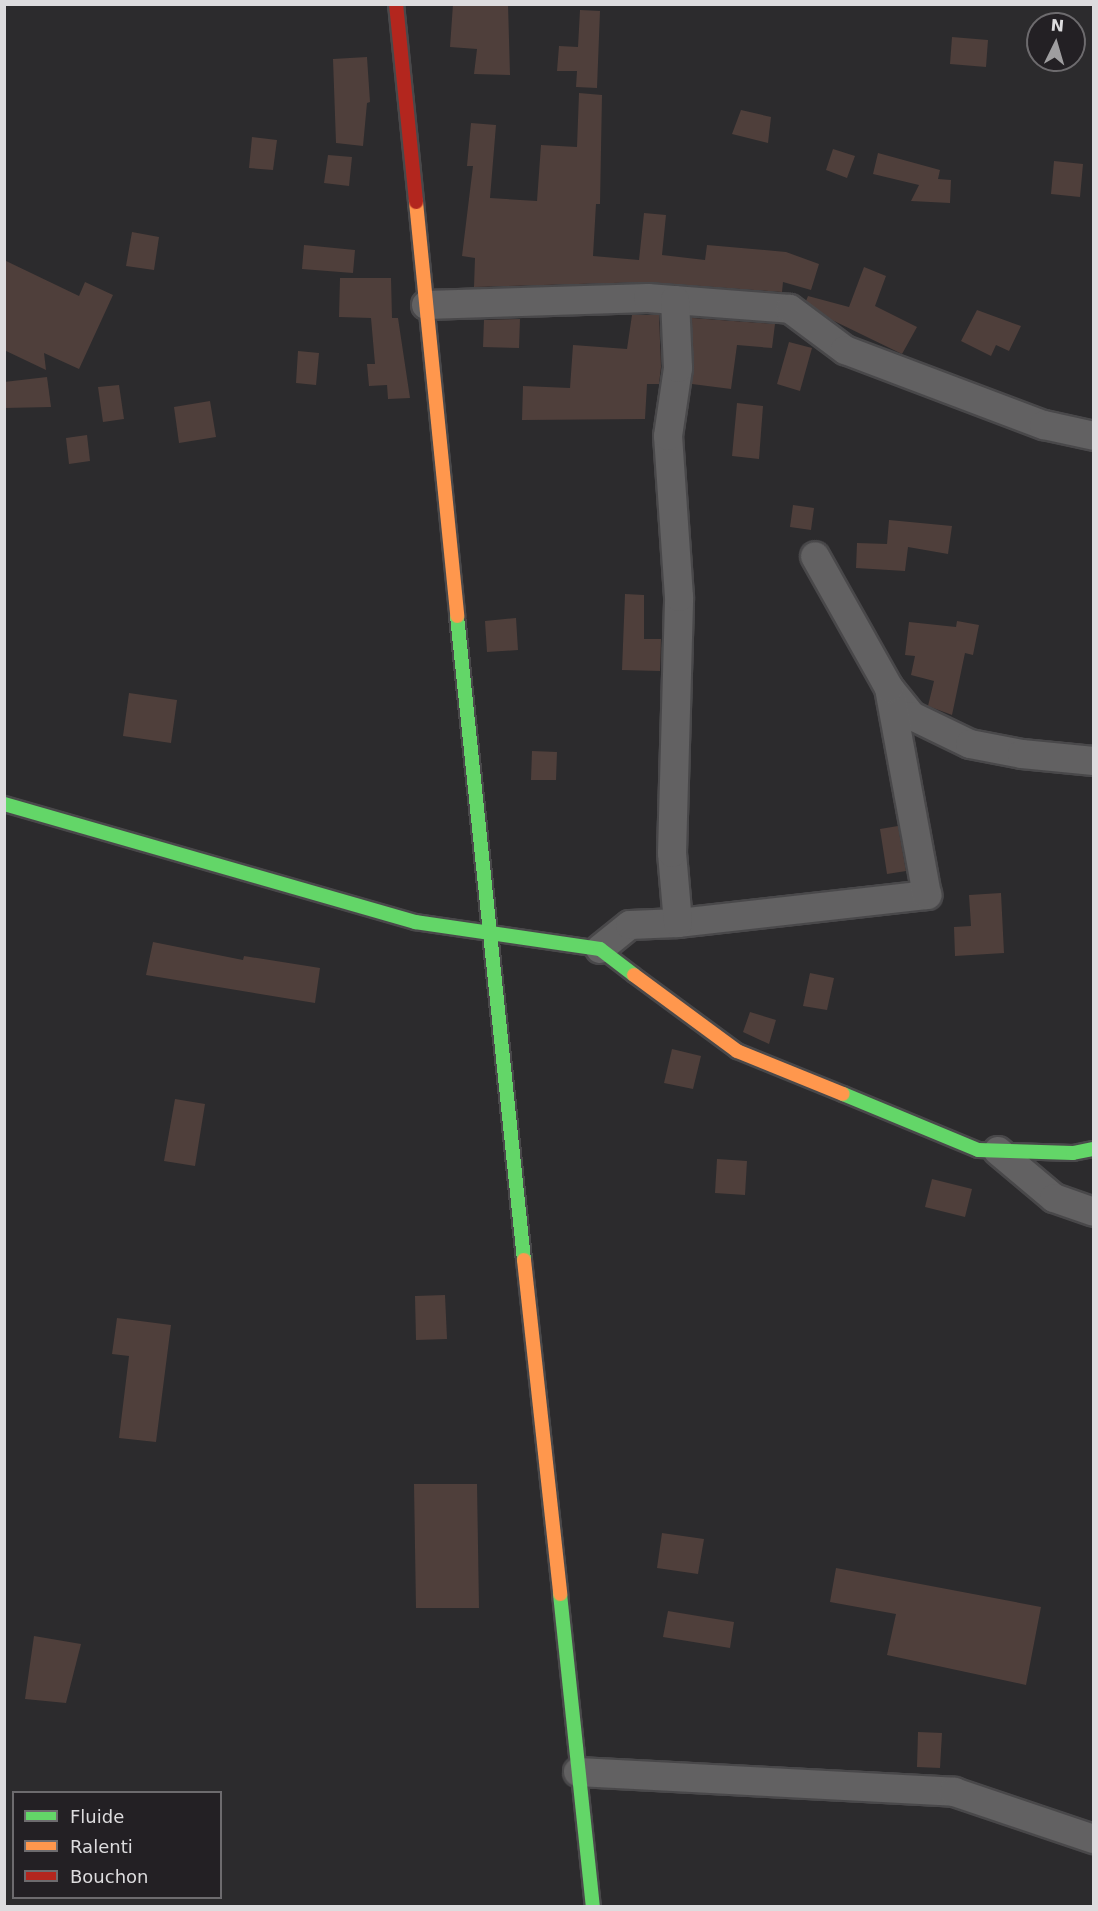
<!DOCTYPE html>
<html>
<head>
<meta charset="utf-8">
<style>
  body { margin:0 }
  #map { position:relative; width:1098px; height:1911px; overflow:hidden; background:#2c2b2d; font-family:"DejaVu Sans",sans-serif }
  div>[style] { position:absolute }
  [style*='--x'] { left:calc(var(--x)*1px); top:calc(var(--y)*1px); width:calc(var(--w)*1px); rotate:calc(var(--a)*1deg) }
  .building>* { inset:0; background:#4f3f3b }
  .roads { filter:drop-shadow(2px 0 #49484a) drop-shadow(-2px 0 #49484a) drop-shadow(0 2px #49484a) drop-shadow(0 -2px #49484a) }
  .street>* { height:28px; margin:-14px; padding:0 14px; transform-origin:14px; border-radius:14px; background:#626162 }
  .fast>* { height:14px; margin:-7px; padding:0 7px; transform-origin:7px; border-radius:7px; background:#63d668 }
  .slow>* { height:14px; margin:-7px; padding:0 7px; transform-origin:7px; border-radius:7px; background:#ff974d }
  .jam>* { height:14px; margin:-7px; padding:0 7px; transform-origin:7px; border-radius:7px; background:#b3261e }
  span { translate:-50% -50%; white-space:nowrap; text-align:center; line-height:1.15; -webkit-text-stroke:4.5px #232024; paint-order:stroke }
  .frame { position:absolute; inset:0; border:6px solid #dddcde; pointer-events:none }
  .legend { position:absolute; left:12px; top:1791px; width:210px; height:108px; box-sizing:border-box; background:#232024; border:2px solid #6d6b6e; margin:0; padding:8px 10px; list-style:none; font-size:18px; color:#dddcde }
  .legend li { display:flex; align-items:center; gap:12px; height:30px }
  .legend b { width:30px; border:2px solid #6d6b6e }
  .north { position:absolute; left:1026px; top:12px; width:60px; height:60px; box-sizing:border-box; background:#232024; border:2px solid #6d6b6e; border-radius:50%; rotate:5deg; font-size:16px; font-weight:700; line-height:24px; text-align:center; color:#dddcde }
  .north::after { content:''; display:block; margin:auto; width:21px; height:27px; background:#9f9ea0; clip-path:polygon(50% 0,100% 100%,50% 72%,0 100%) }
</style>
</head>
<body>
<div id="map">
  <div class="building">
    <div style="clip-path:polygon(453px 4px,508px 4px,510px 75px,474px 74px,477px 49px,450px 47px)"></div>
    <div style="clip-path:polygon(580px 10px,600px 11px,597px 88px,576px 87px,577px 71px,557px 71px,559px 46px,578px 47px)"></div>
    <div style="clip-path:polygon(952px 37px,988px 40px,986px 67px,950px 64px)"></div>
    <div style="clip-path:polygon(367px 57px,370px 102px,367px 103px,363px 146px,336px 143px,333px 59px)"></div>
    <div style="clip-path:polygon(579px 93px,602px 95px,600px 204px,596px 204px,593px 256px,639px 260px,644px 213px,666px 215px,662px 255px,705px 260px,707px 245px,786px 252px,819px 264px,811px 290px,783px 282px,782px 292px,648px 282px,474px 287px,475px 258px,462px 256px,473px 166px,467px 166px,471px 123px,496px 125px,490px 198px,537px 201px,541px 145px,577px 147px)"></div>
    <div style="clip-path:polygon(741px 110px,771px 117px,768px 143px,732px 134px)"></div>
    <div style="clip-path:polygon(252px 137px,277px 140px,273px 170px,249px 168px)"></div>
    <div style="clip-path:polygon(833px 149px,855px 156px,847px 178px,826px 170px)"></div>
    <div style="clip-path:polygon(878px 153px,940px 170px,938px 179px,951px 180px,950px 203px,911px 201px,919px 185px,873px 174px)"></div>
    <div style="clip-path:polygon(328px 155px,352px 157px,349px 186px,324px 183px)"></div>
    <div style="clip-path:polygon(1054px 161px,1083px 164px,1080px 197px,1051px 194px)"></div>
    <div style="clip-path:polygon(132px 232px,159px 237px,154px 270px,126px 266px)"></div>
    <div style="clip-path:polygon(304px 245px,355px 250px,353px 273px,302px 269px)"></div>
    <div style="clip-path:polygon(4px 260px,79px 296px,85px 282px,113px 295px,79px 369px,44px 353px,46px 370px,4px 350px)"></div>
    <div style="clip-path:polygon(864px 267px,886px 276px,875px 306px,917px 327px,902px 354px,832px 320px,806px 301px,808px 296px,849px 307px)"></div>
    <div style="clip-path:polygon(340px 278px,391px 278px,392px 318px,398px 318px,410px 398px,388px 399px,387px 385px,369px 386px,367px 364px,375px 364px,371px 318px,339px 317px)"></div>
    <div style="clip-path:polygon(977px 310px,1021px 326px,1009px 351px,996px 345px,991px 356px,961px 341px)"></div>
    <div style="clip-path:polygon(632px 315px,659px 315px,661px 367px,659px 384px,647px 384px,645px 419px,522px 420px,523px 386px,570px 388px,573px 345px,627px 349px)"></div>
    <div style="clip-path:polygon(692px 318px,775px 324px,772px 348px,737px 345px,731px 389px,692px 384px)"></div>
    <div style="clip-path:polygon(520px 319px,519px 348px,483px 347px,484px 320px)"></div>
    <div style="clip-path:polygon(789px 342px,812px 348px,800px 391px,777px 384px)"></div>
    <div style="clip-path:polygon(298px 351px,319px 353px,316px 385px,296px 383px)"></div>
    <div style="clip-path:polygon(47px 377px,51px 407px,4px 408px,4px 382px)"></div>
    <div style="clip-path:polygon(119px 385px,124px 419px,103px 422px,98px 387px)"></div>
    <div style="clip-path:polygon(210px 401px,216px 437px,179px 443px,174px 407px)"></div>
    <div style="clip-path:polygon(737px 403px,763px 406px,759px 459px,732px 456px)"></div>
    <div style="clip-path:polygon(87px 435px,90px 461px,69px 464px,66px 438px)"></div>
    <div style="clip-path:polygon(793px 505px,814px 508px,811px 530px,790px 527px)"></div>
    <div style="clip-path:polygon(889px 520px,952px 526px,948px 554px,908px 547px,905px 571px,856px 568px,857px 543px,887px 544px)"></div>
    <div style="clip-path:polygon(625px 594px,644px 595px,644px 639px,661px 639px,660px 671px,622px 670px)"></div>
    <div style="clip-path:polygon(516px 618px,518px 650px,487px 652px,485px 621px)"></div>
    <div style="clip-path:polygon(957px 621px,979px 625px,973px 655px,965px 653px,952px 715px,928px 706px,934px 681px,911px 675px,915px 656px,905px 655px,909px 622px,956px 627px)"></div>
    <div style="clip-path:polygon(129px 693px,177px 700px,171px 743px,123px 736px)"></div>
    <div style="clip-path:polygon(532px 751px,557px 752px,556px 780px,531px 780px)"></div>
    <div style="clip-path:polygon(898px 826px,906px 871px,887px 874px,880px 829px)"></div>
    <div style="clip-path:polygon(1001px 893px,1004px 953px,955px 956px,954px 927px,971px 926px,969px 895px)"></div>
    <div style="clip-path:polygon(153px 942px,243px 960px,244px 956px,320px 968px,315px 1003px,146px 975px)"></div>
    <div style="clip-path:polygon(810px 973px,834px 978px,827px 1010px,803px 1006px)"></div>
    <div style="clip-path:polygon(750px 1012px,776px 1020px,769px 1044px,743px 1032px)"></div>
    <div style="clip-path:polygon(672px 1049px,701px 1056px,693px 1089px,664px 1083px)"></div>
    <div style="clip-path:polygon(175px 1099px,205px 1104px,195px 1166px,164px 1161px)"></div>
    <div style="clip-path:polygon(717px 1159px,747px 1161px,745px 1195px,715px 1193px)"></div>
    <div style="clip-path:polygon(932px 1179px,972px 1189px,965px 1217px,925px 1207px)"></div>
    <div style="clip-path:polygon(445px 1295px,447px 1339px,416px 1340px,415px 1296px)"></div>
    <div style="clip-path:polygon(117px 1318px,171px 1325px,156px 1442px,119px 1438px,129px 1356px,112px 1354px)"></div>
    <div style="clip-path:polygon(414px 1484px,477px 1484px,479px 1608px,416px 1608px)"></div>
    <div style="clip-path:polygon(662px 1533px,704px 1539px,698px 1574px,657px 1568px)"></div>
    <div style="clip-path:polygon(836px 1568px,1041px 1607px,1026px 1685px,887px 1655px,896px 1614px,830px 1602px)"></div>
    <div style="clip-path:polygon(668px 1611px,734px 1622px,730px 1648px,663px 1637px)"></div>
    <div style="clip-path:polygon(34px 1636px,81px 1644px,66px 1703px,25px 1699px)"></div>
    <div style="clip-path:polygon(918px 1732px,942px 1733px,940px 1768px,917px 1767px)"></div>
  </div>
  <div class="roads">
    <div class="street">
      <div style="--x:426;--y:305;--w:222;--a:-1.8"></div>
      <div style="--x:648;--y:298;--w:142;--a:4.4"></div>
      <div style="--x:790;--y:309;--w:69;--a:36.7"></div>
      <div style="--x:845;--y:350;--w:213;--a:20.7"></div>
      <div style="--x:1044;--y:425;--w:51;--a:12.4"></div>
      <div style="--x:890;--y:689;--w:35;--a:51"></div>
      <div style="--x:912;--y:716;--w:64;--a:25.8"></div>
      <div style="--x:970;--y:744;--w:53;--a:10.9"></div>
      <div style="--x:1022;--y:754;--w:72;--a:5.6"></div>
      <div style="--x:678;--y:923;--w:251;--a:-6.4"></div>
      <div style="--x:927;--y:895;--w:210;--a:-100.4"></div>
      <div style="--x:889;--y:688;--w:151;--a:-119.3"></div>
      <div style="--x:600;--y:949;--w:38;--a:-39"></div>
      <div style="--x:630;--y:925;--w:48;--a:-2.4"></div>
      <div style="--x:678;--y:923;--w:70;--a:-94.9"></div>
      <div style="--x:672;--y:853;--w:256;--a:-88.4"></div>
      <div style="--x:679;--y:597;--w:161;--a:-93.9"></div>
      <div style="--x:668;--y:436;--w:69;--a:-81.6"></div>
      <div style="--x:678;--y:368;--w:68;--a:-92.5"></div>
      <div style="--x:998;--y:1151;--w:73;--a:40"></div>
      <div style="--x:1054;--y:1198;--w:42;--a:19.3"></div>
      <div style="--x:578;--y:1772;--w:377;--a:3"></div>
      <div style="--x:954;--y:1792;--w:148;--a:18.6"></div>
    </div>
    <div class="fast">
      <div style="--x:457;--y:616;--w:647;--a:84.06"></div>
      <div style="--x:4;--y:804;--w:428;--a:16"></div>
      <div style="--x:415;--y:922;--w:187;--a:8.3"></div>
      <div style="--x:600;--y:949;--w:43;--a:37.4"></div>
      <div style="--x:843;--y:1094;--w:146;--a:22.5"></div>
      <div style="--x:978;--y:1150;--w:95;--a:1.8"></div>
      <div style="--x:1073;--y:1153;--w:21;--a:-11"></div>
      <div style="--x:560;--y:1594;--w:314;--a:84"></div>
    </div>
    <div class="slow">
      <div style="--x:416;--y:202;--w:416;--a:84.3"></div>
      <div style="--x:634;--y:975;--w:128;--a:36.4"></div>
      <div style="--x:737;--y:1051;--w:114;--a:22.1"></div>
      <div style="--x:524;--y:1260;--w:336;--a:83.8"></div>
    </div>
    <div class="jam">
      <div style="--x:396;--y:4;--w:199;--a:84.2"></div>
    </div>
  </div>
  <div class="frame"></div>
  <ul class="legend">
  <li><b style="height:8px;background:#63d668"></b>Fluide</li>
  <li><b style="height:8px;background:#ff974d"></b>Ralenti</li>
  <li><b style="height:8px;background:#b3261e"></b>Bouchon</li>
  </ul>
  <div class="north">N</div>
</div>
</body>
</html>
